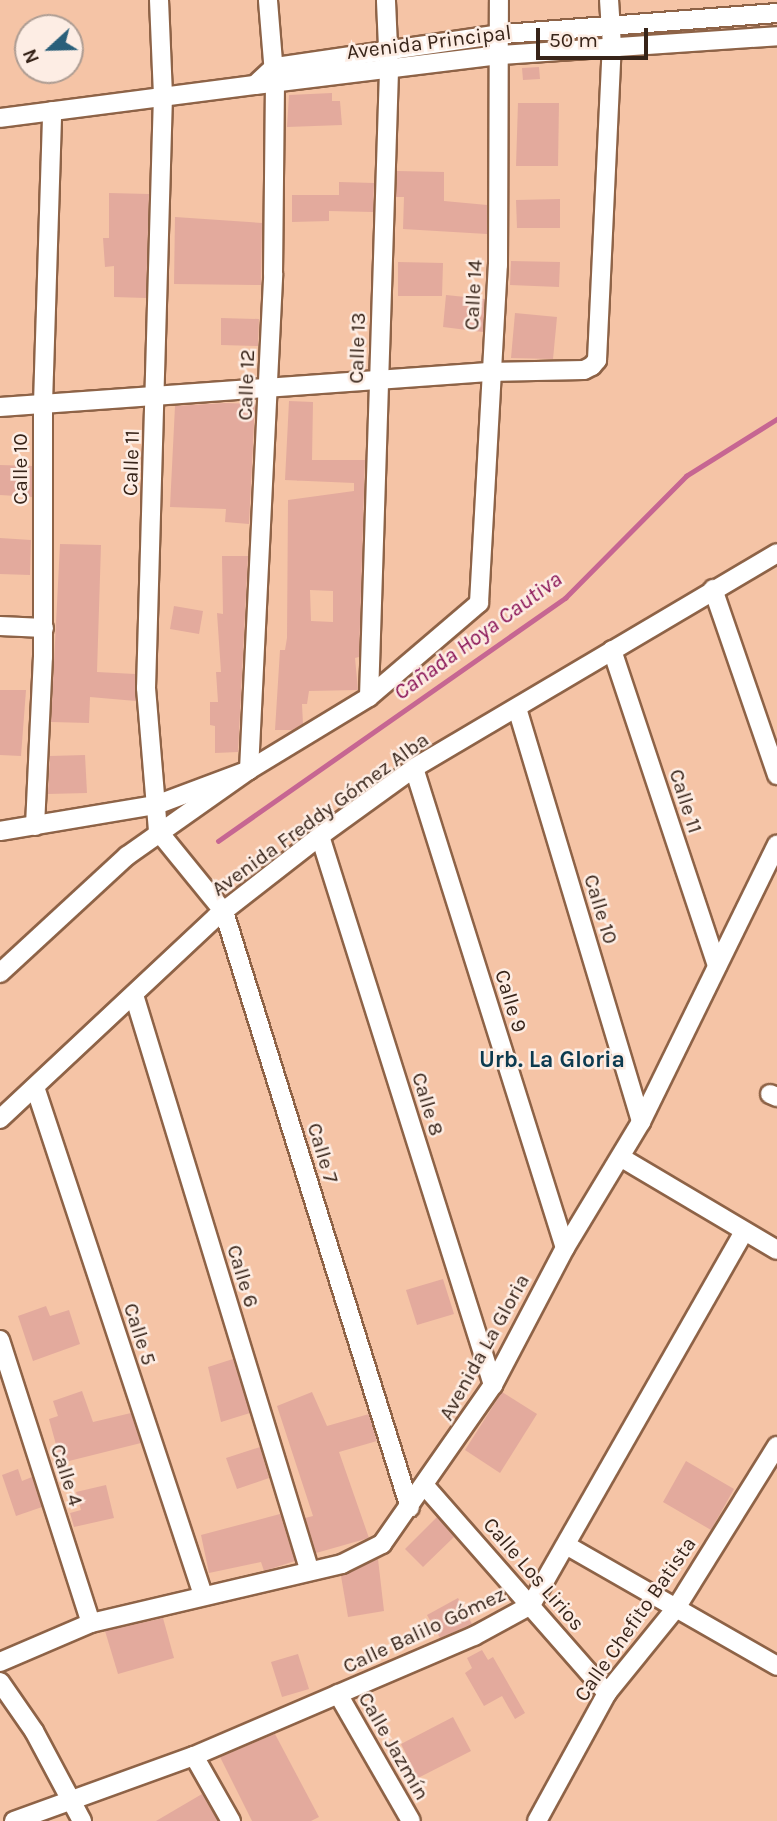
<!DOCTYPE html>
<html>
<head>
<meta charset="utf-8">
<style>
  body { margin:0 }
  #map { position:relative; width:777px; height:1821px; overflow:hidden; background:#f5c4a6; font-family:Karla,sans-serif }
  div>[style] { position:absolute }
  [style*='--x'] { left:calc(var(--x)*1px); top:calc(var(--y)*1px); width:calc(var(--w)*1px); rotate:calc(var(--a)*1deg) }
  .stream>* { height:4.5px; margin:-2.25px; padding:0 2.25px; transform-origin:2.25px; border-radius:2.25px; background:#c66692 }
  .building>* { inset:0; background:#e3aa9d }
  .roads { filter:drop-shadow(2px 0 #8e6347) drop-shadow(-2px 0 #8e6347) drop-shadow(0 2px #8e6347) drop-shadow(0 -2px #8e6347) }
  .minor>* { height:18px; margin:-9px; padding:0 9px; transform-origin:9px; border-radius:9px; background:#fff }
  span { translate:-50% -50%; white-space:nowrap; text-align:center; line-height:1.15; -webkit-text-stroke:5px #fdede4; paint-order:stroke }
  .street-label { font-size:21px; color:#372419 }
  .water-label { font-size:23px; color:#891255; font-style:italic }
  .neighbourhood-label { font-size:23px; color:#0c3a4f; font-weight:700 }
  .north { position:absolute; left:14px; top:14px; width:70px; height:70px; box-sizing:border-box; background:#fdede4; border:2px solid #ae9d93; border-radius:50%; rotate:248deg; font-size:19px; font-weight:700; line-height:28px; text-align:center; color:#372419 }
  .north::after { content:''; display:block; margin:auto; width:24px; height:32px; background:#295f7a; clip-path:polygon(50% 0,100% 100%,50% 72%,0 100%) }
  .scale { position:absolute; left:536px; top:28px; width:112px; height:32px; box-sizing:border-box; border:4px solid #372419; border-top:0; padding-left:9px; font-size:21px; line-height:24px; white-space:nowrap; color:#372419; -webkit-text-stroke:5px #fdede4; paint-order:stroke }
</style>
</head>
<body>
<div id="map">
  <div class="stream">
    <div style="--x:218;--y:841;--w:424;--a:-35"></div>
    <div style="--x:565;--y:598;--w:172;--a:-45.2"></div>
    <div style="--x:686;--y:476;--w:107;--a:-32.1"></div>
  </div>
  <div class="building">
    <div style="clip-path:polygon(539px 67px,540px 79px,523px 80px,522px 68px)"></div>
    <div style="clip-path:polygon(332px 93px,332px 101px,340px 101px,342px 125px,287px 127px,289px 95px)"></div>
    <div style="clip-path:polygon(518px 103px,559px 103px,558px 166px,516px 166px)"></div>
    <div style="clip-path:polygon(397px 171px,444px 172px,444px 201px,487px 205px,487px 234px,403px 229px,404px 197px,396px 197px)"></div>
    <div style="clip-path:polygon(339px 182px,374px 183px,373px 212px,329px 211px,329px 221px,292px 222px,292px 195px,339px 195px)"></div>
    <div style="clip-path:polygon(109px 193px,149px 194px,146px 298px,114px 297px,114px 266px,105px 267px,103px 238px,109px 238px)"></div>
    <div style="clip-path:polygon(560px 199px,560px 228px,517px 228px,516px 200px)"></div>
    <div style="clip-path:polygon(175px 217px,262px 223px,261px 285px,174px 284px)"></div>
    <div style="clip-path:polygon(511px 261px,560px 262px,559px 287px,510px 285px)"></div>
    <div style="clip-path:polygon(398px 262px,443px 263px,442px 296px,398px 296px)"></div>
    <div style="clip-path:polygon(446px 295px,485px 299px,483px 332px,443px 327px)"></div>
    <div style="clip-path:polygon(515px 313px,557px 317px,553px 359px,511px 358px)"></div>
    <div style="clip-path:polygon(221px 318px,259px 319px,258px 346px,221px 345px)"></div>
    <div style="clip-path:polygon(evenodd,289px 401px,313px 402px,312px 460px,365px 460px,359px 657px,355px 658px,358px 690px,309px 691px,307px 704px,302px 704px,303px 724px,292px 730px,275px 730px,280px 650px,285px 650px,287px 638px,288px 500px,354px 491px,354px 483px,285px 480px,289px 401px,310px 590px,333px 591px,333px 622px,311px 621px,310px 590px)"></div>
    <div style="clip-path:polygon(225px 403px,255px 404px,249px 524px,225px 522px,226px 509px,170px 507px,175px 406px)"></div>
    <div style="clip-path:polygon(0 465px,32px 466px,32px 497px,0 495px)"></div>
    <div style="clip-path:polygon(0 538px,31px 540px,30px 575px,0 574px)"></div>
    <div style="clip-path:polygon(60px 544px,101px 545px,97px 672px,135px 674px,136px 701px,90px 697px,89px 723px,51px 722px)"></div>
    <div style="clip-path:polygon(222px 556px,248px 556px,238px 752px,215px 753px,215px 726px,210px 725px,210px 702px,218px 702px,216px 672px,221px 672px,217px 613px,223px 614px)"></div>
    <div style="clip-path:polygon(174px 606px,203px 611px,199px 634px,170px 629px)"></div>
    <div style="clip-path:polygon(0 690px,26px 690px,21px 756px,0 755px)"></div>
    <div style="clip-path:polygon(85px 755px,87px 793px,48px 794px,50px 756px)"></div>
    <div style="clip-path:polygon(443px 1279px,454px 1314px,417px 1325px,406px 1290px)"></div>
    <div style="clip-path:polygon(46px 1306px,50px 1316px,69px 1310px,80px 1344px,33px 1361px,18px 1316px)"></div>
    <div style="clip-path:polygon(233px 1359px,250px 1413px,221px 1422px,208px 1367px)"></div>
    <div style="clip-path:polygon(82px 1391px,93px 1422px,131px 1413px,141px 1443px,61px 1463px,49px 1419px,58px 1416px,53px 1401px)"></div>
    <div style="clip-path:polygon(312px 1392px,327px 1426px,369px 1414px,377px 1441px,339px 1452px,369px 1538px,316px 1553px,305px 1518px,313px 1516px,277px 1406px)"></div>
    <div style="clip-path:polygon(502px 1392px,537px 1414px,500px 1473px,465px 1450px)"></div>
    <div style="clip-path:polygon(260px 1447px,269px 1478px,237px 1489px,226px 1458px)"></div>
    <div style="clip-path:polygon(686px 1461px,734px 1489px,711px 1530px,663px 1502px)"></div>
    <div style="clip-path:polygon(18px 1469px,22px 1481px,32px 1477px,42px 1507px,16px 1516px,2px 1475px)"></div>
    <div style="clip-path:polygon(106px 1485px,114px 1518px,74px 1527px,70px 1513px,81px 1510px,76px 1492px)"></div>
    <div style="clip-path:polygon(280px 1514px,295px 1561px,264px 1571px,261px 1562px,209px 1573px,201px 1535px)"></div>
    <div style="clip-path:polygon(437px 1517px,454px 1537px,423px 1567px,405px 1549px)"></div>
    <div style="clip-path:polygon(378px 1559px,384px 1611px,348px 1617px,341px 1576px)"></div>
    <div style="clip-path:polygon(458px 1598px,472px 1624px,440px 1638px,427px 1615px)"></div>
    <div style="clip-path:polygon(163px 1618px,174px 1658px,118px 1674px,105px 1631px)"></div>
    <div style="clip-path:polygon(482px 1650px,488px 1660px,493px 1657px,525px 1713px,515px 1719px,502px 1696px,484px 1706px,465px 1673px,472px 1668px,467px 1658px)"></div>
    <div style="clip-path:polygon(298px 1654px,309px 1689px,282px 1697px,271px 1662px)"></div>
    <div style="clip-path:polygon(453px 1717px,471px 1751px,418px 1778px,401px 1744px)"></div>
    <div style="clip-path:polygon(275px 1734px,319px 1817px,311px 1821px,252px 1821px,220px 1757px)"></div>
    <div style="clip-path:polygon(202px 1794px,218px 1821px,156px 1821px)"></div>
  </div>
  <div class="roads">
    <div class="minor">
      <div style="--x:159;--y:0;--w:95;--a:87.6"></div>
      <div style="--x:163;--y:95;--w:593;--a:91.64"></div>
      <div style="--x:146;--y:688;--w:144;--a:85.2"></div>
      <div style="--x:158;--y:831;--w:104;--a:50.8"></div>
      <div style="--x:224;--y:912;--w:624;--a:72.67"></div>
      <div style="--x:777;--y:13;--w:277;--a:175.6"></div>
      <div style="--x:501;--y:34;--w:229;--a:171.7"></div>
      <div style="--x:274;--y:67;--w:26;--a:137"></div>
      <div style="--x:255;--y:85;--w:248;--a:-7"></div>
      <div style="--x:501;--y:55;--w:277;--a:-3.9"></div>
      <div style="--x:0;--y:118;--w:257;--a:-7.4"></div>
      <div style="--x:0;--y:407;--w:493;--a:-4.1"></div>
      <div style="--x:492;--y:372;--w:92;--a:-1.2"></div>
      <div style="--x:584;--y:370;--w:9;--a:-27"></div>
      <div style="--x:592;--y:366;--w:8;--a:-50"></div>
      <div style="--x:597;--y:360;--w:314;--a:-87.3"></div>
      <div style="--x:612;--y:46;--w:46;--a:-93.7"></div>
      <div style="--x:713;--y:589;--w:197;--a:71"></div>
      <div style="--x:0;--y:626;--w:44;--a:2.6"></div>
      <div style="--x:612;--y:650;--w:333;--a:71.6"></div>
      <div style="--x:369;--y:697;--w:627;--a:-88.17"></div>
      <div style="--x:389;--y:70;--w:70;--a:-92.5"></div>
      <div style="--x:517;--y:708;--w:432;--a:73.3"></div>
      <div style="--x:414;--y:768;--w:503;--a:72.54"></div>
      <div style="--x:35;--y:826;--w:169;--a:-87.3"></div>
      <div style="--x:43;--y:657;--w:253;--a:-90"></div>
      <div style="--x:43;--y:404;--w:293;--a:-88.2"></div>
      <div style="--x:0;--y:831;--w:158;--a:-9.5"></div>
      <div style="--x:156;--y:805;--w:99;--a:-20.6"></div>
      <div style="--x:249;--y:770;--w:140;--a:-31.3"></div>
      <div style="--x:369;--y:697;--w:145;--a:-40.5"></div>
      <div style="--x:479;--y:603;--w:339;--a:-86.8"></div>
      <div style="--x:498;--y:265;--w:265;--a:-89.8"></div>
      <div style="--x:320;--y:836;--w:576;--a:72.51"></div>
      <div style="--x:0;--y:973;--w:173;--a:-42.7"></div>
      <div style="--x:127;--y:856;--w:149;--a:-35.2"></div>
      <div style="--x:249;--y:770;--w:497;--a:-87.2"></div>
      <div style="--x:273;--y:274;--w:188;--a:-89.4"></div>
      <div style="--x:275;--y:86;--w:86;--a:-94.7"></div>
      <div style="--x:134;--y:995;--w:600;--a:73.04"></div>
      <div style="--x:35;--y:1087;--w:535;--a:71.7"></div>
      <div style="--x:770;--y:1094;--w:8;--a:23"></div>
      <div style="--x:0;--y:1119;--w:296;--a:-43.1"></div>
      <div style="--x:216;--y:917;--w:132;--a:-37.9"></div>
      <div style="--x:320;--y:836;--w:116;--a:-35.9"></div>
      <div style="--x:414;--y:768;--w:422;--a:-30.6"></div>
      <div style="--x:622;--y:1158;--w:180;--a:30.7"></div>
      <div style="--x:0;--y:1340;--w:297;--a:72.2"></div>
      <div style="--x:425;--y:1486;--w:276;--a:48.7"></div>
      <div style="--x:566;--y:1545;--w:243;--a:29.8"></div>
      <div style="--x:0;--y:1662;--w:99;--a:-23.2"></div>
      <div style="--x:91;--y:1623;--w:258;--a:-13.2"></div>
      <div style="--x:342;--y:1564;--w:45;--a:-26.6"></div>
      <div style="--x:382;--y:1544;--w:194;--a:-55.1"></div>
      <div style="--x:493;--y:1385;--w:155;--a:-62.3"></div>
      <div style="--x:565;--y:1248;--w:147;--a:-58.9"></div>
      <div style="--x:641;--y:1122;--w:309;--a:-63.9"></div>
      <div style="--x:0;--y:1682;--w:60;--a:55.2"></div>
      <div style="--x:34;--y:1731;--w:102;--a:61.9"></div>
      <div style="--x:338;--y:1694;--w:146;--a:60.1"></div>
      <div style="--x:194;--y:1756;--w:75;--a:60.4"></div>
      <div style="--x:14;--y:1821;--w:191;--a:-19.9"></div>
      <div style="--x:194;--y:1756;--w:305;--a:-23.2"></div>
      <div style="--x:474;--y:1636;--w:65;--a:-28.5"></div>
      <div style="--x:531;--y:1605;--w:430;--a:-60.3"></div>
      <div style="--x:537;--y:1821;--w:146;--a:-61.3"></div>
      <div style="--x:607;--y:1693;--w:109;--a:-50.9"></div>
      <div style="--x:676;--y:1608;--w:191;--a:-58.1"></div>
    </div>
  </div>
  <div class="street-label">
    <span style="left:429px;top:42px;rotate:-7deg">Avenida Principal</span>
    <span style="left:473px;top:295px;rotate:-87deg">Calle 14</span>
    <span style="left:357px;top:348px;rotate:-88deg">Calle 13</span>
    <span style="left:246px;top:385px;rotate:-88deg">Calle 12</span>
    <span style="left:131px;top:463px;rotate:-88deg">Calle 11</span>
    <span style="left:20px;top:469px;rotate:-90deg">Calle 10</span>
    <span style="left:686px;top:801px;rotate:72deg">Calle 11</span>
    <span style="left:320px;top:814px;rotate:-36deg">Avenida Freddy Gómez Alba</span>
    <span style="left:601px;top:909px;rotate:73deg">Calle 10</span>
    <span style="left:511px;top:1001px;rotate:73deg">Calle 9</span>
    <span style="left:428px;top:1104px;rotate:73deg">Calle 8</span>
    <span style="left:323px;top:1153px;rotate:73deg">Calle 7</span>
    <span style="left:243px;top:1276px;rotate:73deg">Calle 6</span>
    <span style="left:140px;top:1334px;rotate:72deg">Calle 5</span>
    <span style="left:484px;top:1347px;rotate:-61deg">Avenida La Gloria</span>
    <span style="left:67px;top:1475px;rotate:72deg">Calle 4</span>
    <span style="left:534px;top:1574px;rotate:49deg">Calle Los Lirios</span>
    <span style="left:635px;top:1619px;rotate:-55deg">Calle Chefito Batista</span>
    <span style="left:424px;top:1630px;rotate:-25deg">Calle Balilo Gómez</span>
    <span style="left:394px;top:1746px;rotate:60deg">Calle Jazmín</span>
  </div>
  <div class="water-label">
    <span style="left:478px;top:636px;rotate:-36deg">Cañada Hoya Cautiva</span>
  </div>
  <div class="neighbourhood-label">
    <span style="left:552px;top:1060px">Urb. La Gloria</span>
  </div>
  <div class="north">N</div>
  <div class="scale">50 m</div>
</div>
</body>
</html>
